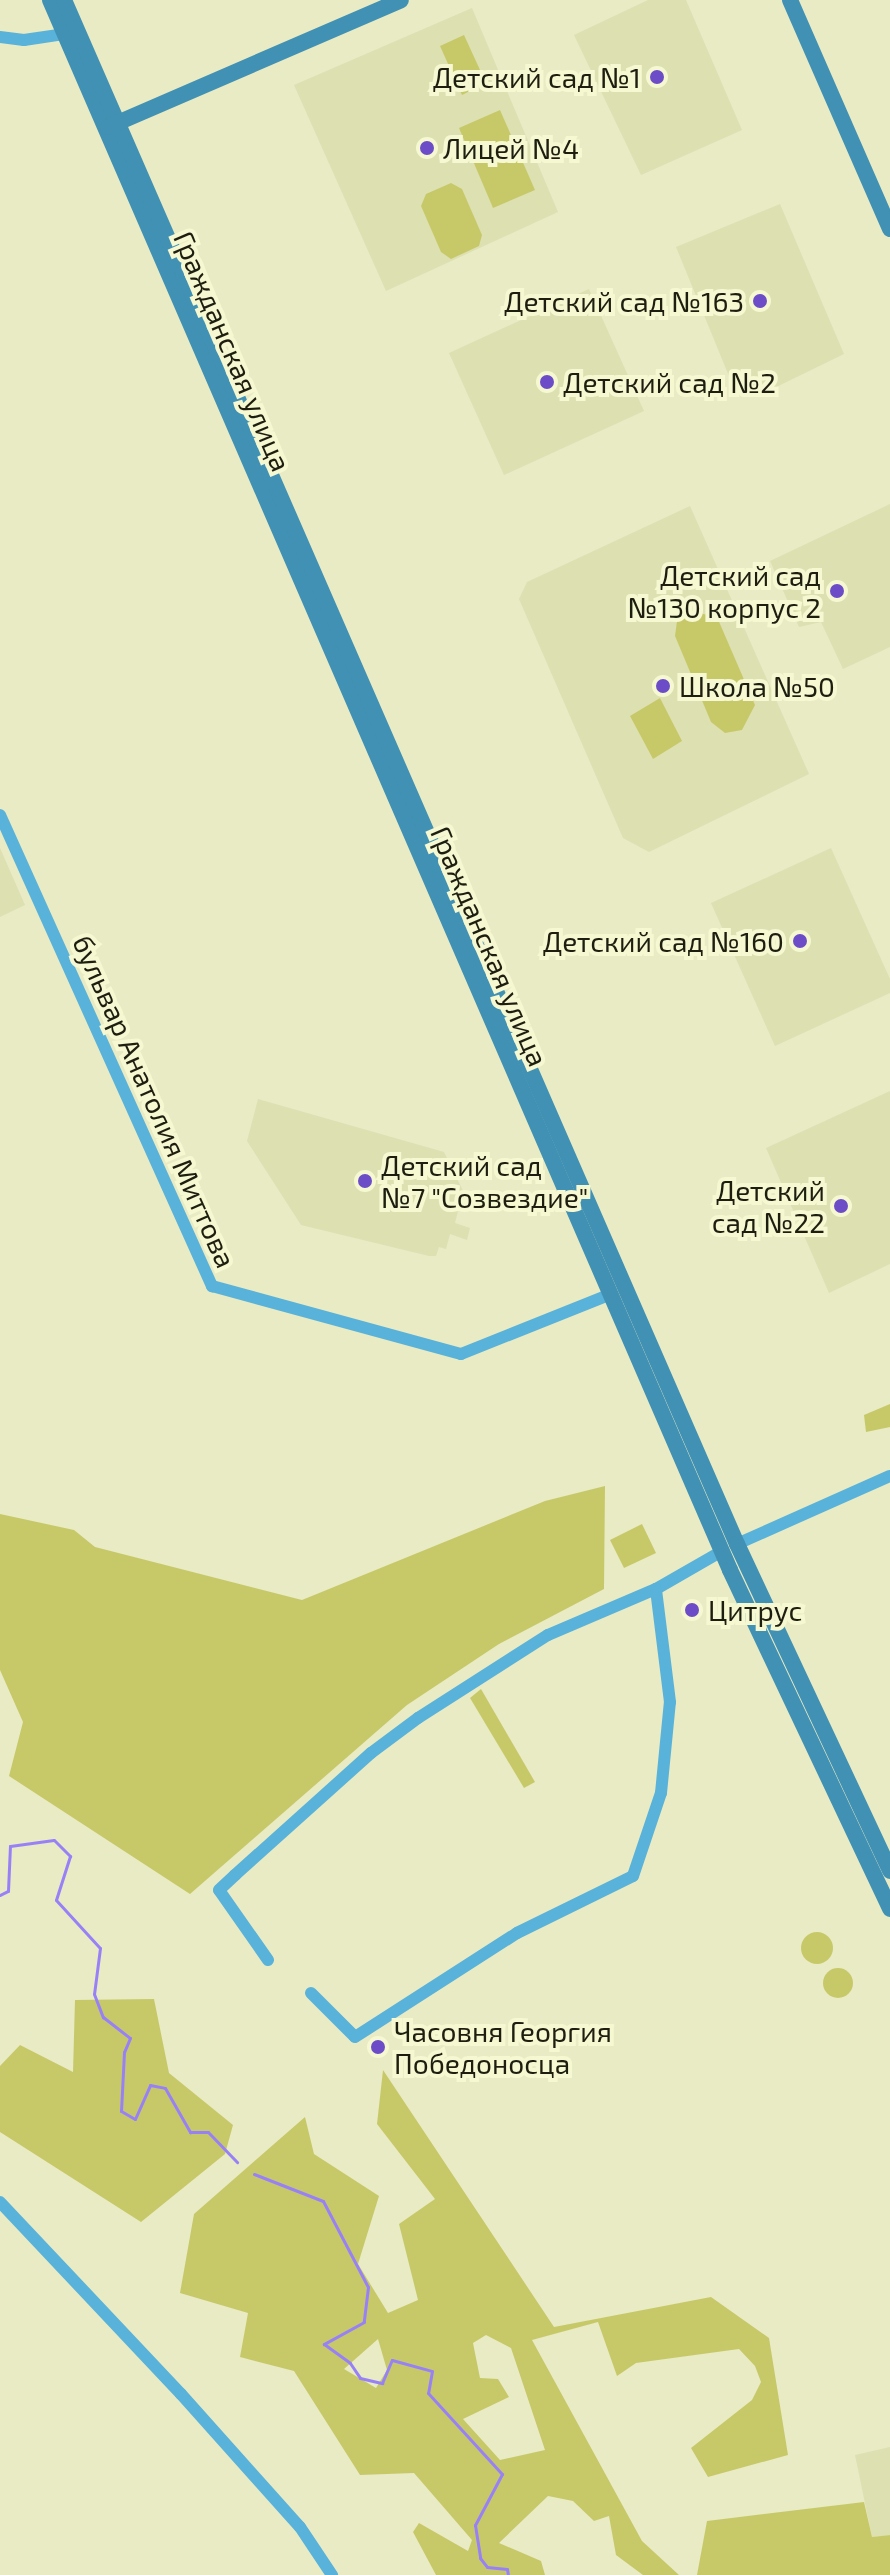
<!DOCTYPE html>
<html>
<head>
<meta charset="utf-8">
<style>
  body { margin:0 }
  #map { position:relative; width:890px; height:2575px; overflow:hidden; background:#e8ebc4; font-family:"Exo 2",sans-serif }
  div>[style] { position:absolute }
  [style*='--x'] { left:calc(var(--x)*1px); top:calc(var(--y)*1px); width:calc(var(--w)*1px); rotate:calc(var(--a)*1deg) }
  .built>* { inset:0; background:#dde0b1 }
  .green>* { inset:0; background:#c7c969 }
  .round { border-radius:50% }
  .stream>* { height:3px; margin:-1.5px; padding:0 1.5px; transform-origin:1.5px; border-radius:1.5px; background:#9881f7 }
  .street>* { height:12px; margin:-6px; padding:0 6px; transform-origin:6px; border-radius:6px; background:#59b2da }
  .secondary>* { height:16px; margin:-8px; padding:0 8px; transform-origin:8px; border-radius:8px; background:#4191b4 }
  .dots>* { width:22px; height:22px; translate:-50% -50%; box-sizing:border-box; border:4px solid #f6f8d1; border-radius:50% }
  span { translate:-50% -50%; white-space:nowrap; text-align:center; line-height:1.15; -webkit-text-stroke:8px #f6f8d1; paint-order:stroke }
  .poi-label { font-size:28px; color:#1e1e10 }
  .right { translate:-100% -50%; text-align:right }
  .left { translate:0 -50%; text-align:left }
  .street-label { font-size:28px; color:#1e1e10 }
</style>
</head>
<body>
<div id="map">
  <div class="built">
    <div style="clip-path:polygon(648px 0,686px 0,742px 130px,641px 175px,574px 35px)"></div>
    <div style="clip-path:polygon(472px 8px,558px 212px,386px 291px,294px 85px)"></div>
    <div style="clip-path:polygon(780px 204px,844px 354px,764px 393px,731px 381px,676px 247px)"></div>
    <div style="clip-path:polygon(589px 289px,644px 411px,504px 475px,449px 353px)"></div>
    <div style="clip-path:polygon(890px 504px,890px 647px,843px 669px,821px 622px,799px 627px,770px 561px)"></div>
    <div style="clip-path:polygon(690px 506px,809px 774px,649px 852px,623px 838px,519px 599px,527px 582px)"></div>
    <div style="clip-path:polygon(0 848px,25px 905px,0 917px)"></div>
    <div style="clip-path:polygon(831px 848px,890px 979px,890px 993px,775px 1046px,711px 903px)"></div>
    <div style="clip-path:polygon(890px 1091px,890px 1264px,829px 1293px,766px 1148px)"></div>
    <div style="clip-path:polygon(258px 1099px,444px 1152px,463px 1191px,455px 1223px,470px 1228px,467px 1240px,450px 1234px,446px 1249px,439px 1247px,436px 1256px,429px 1256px,301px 1225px,247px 1141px)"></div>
    <div style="clip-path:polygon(890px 2447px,890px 2535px,872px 2537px,855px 2455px)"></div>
  </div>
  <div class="green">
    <div style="clip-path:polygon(464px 35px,486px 83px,462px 95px,440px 46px)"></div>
    <div style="clip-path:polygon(500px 110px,535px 190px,493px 208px,459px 128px)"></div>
    <div style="clip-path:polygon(451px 183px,462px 189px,482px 235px,479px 246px,451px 259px,441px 252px,421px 206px,426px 194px)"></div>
    <div style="clip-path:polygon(690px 611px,717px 617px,755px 705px,742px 730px,725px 733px,711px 722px,675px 636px,677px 621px)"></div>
    <div style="clip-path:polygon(660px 698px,682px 741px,653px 759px,630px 716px)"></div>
    <div style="clip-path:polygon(890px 1404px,890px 1427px,866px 1432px,864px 1415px)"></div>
    <div style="clip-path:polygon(605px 1486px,604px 1589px,499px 1644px,407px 1705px,190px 1894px,9px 1776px,23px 1722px,0 1670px,0 1514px,74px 1530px,95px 1547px,302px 1600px,545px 1501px)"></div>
    <div style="clip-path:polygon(642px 1524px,656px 1553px,624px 1568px,610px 1540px)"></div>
    <div style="clip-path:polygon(481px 1689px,535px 1782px,524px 1788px,470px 1698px)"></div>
    <div class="round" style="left:801px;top:1932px;width:32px;height:32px"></div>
    <div class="round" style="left:823px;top:1968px;width:30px;height:30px"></div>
    <div style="clip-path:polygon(154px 1999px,169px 2073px,233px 2125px,225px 2154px,141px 2222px,0 2132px,0 2066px,20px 2045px,73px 2072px,75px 2000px)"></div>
    <div style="clip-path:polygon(evenodd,383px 2070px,554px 2327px,711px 2297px,769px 2338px,788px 2455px,708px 2477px,691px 2448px,752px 2400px,761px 2382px,755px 2366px,739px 2349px,636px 2363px,617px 2376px,598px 2322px,532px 2340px,642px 2541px,679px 2575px,643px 2575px,616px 2555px,609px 2516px,594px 2521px,573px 2501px,548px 2496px,499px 2543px,541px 2561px,545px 2575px,436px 2575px,413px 2532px,419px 2523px,468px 2551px,472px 2540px,414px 2473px,360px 2475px,294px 2371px,240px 2357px,248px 2313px,180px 2293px,194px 2214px,305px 2117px,314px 2154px,379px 2196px,358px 2264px,388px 2313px,418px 2300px,399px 2224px,435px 2199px,377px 2124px,383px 2070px,486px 2335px,511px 2348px,545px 2450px,500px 2460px,463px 2419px,509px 2397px,498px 2379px,480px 2378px,473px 2343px,486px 2335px,383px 2070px,378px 2339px,387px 2370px,376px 2388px,344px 2369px,378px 2339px)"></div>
    <div style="clip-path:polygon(864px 2502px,872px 2537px,890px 2535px,890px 2575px,697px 2575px,707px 2521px)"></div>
  </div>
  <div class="stream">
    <div style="--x:0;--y:1895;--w:9;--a:-27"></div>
    <div style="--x:8;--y:1891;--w:45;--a:-87.5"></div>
    <div style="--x:10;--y:1846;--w:44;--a:-7.8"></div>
    <div style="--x:54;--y:1840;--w:23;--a:45"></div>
    <div style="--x:70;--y:1856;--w:46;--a:107.7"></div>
    <div style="--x:56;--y:1900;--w:65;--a:47.5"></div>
    <div style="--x:100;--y:1948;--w:46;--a:97.4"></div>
    <div style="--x:94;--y:1994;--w:25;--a:69"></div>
    <div style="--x:103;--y:2017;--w:34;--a:38"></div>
    <div style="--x:130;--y:2038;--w:15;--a:113"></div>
    <div style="--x:124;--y:2052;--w:59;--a:92.9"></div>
    <div style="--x:121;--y:2111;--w:16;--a:30"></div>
    <div style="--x:135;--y:2119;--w:37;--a:-66"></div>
    <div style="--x:150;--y:2085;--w:15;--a:11"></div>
    <div style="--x:165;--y:2088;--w:51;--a:60.4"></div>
    <div style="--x:190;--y:2132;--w:18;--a:0"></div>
    <div style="--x:208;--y:2132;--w:42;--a:46"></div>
    <div style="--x:254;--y:2174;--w:74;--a:21.4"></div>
    <div style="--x:323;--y:2201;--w:97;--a:62.4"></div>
    <div style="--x:368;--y:2287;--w:35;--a:97"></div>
    <div style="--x:364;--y:2322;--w:46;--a:151.2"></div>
    <div style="--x:324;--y:2344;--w:32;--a:36"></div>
    <div style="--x:350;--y:2363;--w:18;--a:56"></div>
    <div style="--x:360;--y:2378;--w:23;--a:13"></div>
    <div style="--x:382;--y:2383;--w:25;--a:-67"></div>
    <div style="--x:392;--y:2360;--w:41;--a:15.4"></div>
    <div style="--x:432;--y:2371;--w:22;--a:100"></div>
    <div style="--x:428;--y:2393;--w:110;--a:47.6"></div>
    <div style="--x:502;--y:2474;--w:58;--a:117.9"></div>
    <div style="--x:475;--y:2525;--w:33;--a:81"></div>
    <div style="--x:480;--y:2558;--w:11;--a:52"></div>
    <div style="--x:487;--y:2567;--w:20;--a:6"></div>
    <div style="--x:507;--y:2569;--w:6;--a:81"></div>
  </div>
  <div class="street">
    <div style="--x:0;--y:37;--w:24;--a:7"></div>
    <div style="--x:24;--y:40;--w:40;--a:-8.5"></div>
    <div style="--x:0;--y:815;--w:517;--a:65.77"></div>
    <div style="--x:212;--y:1286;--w:258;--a:15.3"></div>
    <div style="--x:461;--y:1354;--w:162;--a:-21.8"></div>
    <div style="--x:737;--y:1544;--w:167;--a:-24"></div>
    <div style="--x:268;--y:1960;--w:85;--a:-125"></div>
    <div style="--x:219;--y:1890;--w:22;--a:-43"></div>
    <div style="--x:235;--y:1875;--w:183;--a:-41.9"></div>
    <div style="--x:371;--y:1753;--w:59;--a:-36.7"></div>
    <div style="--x:418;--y:1718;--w:154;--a:-32.6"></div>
    <div style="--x:548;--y:1635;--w:117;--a:-23.1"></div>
    <div style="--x:656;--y:1589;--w:76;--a:-29.9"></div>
    <div style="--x:311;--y:1993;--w:62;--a:45"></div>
    <div style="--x:355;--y:2037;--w:193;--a:-32.7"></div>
    <div style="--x:517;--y:1933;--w:129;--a:-26.2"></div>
    <div style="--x:633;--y:1876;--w:88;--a:-71.4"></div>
    <div style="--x:661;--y:1793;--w:91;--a:-84.4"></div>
    <div style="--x:670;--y:1702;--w:114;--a:-97.1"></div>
    <div style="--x:0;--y:2202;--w:264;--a:46.7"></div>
    <div style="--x:181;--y:2394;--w:178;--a:48.2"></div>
    <div style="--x:300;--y:2527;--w:58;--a:56.3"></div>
  </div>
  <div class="secondary">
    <div style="--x:50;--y:0;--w:1711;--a:66.58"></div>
    <div style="--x:730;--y:1570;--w:375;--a:64.7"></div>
    <div style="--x:64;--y:0;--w:1684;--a:66.45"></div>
    <div style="--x:737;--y:1544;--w:361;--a:64.9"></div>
    <div style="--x:790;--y:0;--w:250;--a:66.4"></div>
    <div style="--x:108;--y:127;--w:319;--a:-23.4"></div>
  </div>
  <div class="dots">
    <div style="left:657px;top:77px;background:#6c4dc7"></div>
    <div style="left:427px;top:148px;background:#6c4dc7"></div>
    <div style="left:760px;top:301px;background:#6c4dc7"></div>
    <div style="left:547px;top:382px;background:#6c4dc7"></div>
    <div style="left:837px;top:591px;background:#6c4dc7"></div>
    <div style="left:663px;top:686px;background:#6c4dc7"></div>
    <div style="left:800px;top:941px;background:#6c4dc7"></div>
    <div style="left:365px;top:1181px;background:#6c4dc7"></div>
    <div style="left:841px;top:1206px;background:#6c4dc7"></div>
    <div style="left:692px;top:1610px;background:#6c4dc7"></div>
    <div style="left:378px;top:2047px;background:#6c4dc7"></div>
  </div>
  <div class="poi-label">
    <span class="right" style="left:641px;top:77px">Детский сад №1</span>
    <span class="left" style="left:443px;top:148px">Лицей №4</span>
    <span class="right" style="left:744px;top:301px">Детский сад №163</span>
    <span class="left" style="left:563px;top:382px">Детский сад №2</span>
    <span class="right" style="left:821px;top:591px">Детский сад<br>№130 корпус 2</span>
    <span class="left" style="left:679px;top:686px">Школа №50</span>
    <span class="right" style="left:784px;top:941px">Детский сад №160</span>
    <span class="left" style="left:381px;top:1181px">Детский сад<br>№7 "Созвездие"</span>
    <span class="right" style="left:825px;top:1206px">Детский<br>сад №22</span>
    <span class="left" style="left:708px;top:1610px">Цитрус</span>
    <span class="left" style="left:394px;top:2047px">Часовня Георгия<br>Победоносца</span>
  </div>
  <div class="street-label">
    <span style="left:233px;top:351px;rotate:67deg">Гражданская улица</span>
    <span style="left:490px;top:946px;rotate:67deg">Гражданская улица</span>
    <span style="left:155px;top:1101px;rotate:66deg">бульвар Анатолия Миттова</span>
  </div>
</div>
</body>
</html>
